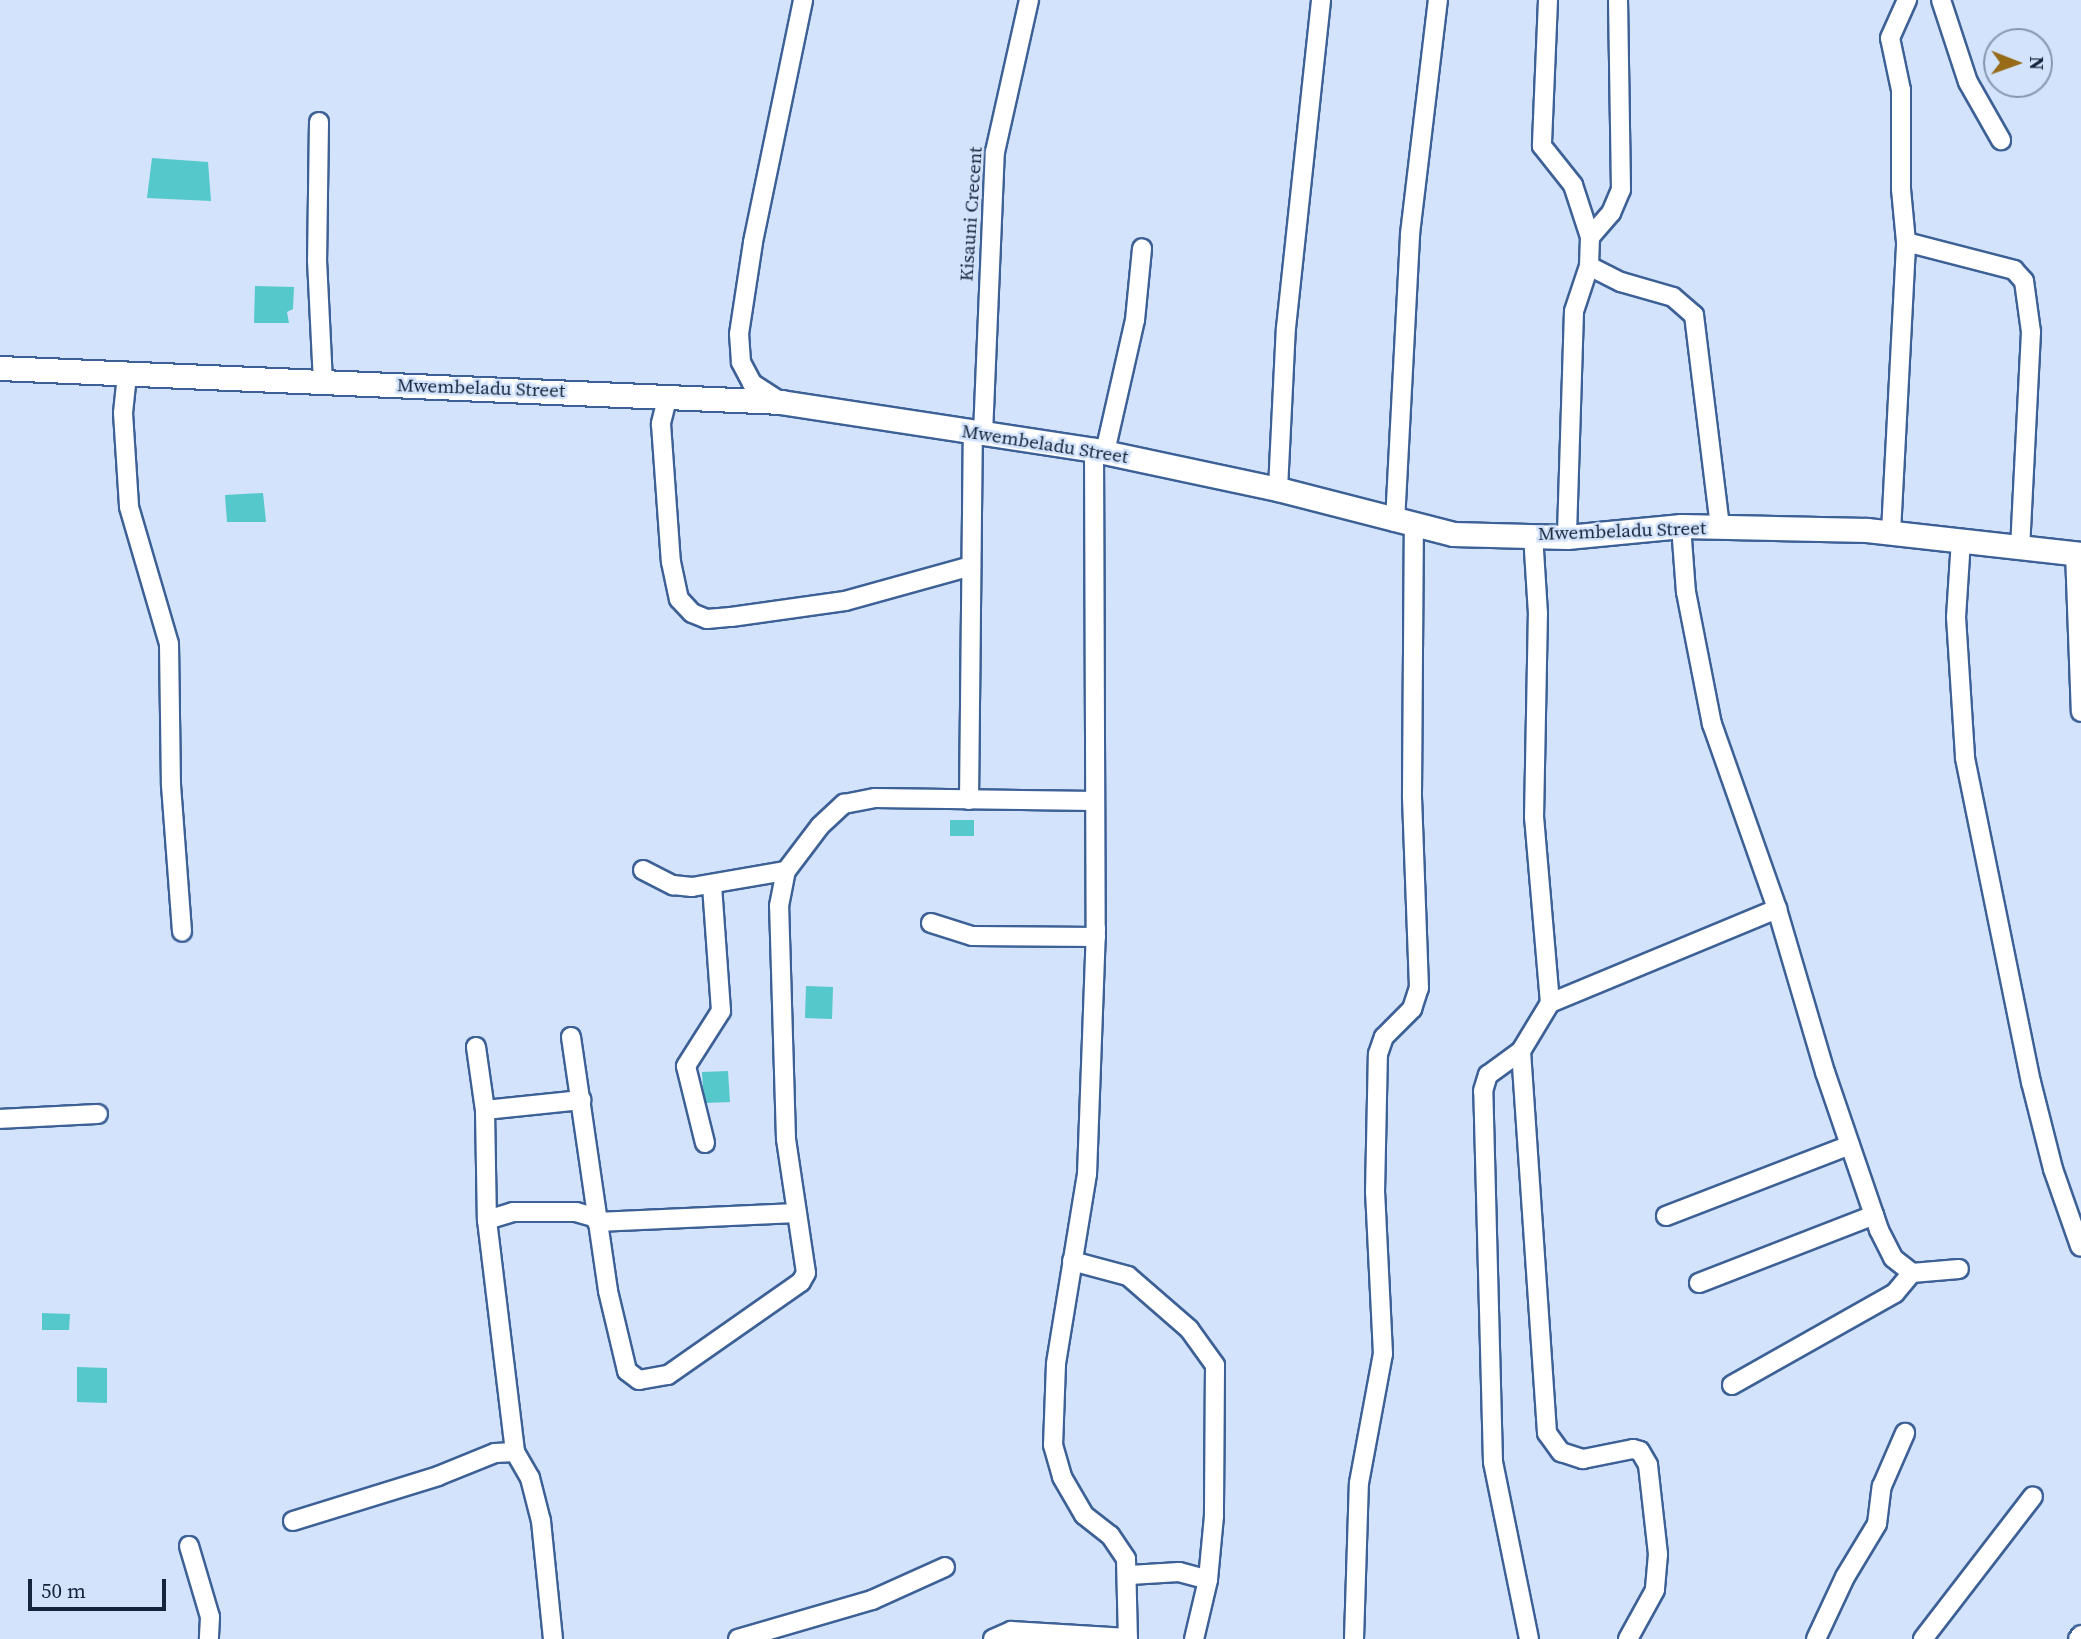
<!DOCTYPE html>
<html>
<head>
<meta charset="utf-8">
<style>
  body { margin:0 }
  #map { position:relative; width:2081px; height:1639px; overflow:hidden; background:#d2e3fb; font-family:"Source Serif 4",serif }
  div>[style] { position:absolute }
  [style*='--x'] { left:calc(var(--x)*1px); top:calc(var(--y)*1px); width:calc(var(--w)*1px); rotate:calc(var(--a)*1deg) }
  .building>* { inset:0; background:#55c8cb }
  .roads { filter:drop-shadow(2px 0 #3d6196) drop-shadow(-2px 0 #3d6196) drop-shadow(0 2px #3d6196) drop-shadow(0 -2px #3d6196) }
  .minor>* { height:18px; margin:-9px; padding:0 9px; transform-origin:9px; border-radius:9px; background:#fff }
  .tertiary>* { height:23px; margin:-11.5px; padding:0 11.5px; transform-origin:11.5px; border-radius:11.5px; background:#fff }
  span { translate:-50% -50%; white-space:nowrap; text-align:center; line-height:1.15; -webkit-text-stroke:5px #d2e3fb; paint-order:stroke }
  .street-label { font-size:19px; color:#14243a }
  .north { position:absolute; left:1983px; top:28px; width:70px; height:70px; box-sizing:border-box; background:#d2e3fb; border:2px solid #8697ae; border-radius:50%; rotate:91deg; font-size:19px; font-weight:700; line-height:28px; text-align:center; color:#14243a }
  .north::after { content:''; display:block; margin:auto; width:24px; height:32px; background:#976b18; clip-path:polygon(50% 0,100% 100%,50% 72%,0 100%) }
  .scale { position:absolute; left:28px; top:1579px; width:138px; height:32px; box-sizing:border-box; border:4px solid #14243a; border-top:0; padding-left:9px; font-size:21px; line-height:24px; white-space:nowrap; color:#14243a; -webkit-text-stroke:5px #d2e3fb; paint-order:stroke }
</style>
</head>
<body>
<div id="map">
  <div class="building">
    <div style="clip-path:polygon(152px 158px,208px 162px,211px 201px,147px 198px)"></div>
    <div style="clip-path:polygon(255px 286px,294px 287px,293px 309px,287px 312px,289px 323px,254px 323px)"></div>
    <div style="clip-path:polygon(263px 493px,266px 522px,227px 522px,225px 495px)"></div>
    <div style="clip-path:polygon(950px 820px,974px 820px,974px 836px,950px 836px)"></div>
    <div style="clip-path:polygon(806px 986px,833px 987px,832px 1019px,805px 1018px)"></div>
    <div style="clip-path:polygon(728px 1071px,730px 1102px,704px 1103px,702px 1072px)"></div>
    <div style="clip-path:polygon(42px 1313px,70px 1314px,69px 1330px,42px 1330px)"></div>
    <div style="clip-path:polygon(77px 1367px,107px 1368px,107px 1403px,77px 1402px)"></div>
  </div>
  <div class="roads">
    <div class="minor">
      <div style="--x:1548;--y:0;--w:146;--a:92.4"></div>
      <div style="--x:1542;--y:146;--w:50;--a:51.5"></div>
      <div style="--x:1573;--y:185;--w:55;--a:71.9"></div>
      <div style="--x:1590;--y:237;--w:29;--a:92"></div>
      <div style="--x:1589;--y:266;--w:47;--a:108.4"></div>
      <div style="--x:1574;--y:311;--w:226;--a:91.8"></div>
      <div style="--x:1941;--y:0;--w:86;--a:71.8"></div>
      <div style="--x:1968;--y:82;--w:67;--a:60.4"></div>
      <div style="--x:319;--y:122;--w:138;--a:90.8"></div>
      <div style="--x:317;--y:260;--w:122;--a:87.2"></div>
      <div style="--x:1590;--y:237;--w:32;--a:-49"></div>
      <div style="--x:1611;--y:213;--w:25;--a:-67"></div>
      <div style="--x:1621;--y:190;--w:190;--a:-90.9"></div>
      <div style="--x:1906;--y:242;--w:112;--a:14.5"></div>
      <div style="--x:2014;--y:270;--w:15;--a:48"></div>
      <div style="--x:2024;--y:281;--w:51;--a:82.2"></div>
      <div style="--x:2031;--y:332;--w:214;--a:92.9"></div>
      <div style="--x:1589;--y:266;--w:36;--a:27"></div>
      <div style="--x:1621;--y:282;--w:54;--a:16.1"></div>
      <div style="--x:1673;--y:297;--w:28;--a:41"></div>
      <div style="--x:1694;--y:315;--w:214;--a:83"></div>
      <div style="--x:127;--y:375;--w:38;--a:96"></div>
      <div style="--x:123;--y:413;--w:94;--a:86.3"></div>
      <div style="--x:129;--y:507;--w:143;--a:73.7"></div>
      <div style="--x:169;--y:644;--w:141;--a:89.2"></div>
      <div style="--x:171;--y:785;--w:147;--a:85.7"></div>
      <div style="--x:668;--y:395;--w:30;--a:104"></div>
      <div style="--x:661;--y:424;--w:138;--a:85.9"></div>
      <div style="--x:671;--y:562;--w:38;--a:78"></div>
      <div style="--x:679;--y:599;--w:19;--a:47"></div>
      <div style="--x:692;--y:613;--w:16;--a:22"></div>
      <div style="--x:707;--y:619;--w:24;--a:-5"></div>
      <div style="--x:731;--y:617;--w:115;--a:-8"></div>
      <div style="--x:845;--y:601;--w:131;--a:-15.5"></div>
      <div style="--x:781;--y:402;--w:35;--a:-147"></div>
      <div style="--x:752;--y:383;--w:24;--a:-118"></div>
      <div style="--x:741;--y:362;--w:28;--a:-94"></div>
      <div style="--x:739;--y:334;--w:93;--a:-81.3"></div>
      <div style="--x:753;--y:242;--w:247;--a:-78.3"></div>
      <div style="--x:983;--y:434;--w:282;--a:-87.6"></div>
      <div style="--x:995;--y:152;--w:156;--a:-77.4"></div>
      <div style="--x:1094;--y:450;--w:479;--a:89.8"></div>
      <div style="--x:1096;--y:929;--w:245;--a:92.1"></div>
      <div style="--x:1087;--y:1174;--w:193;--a:99.3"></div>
      <div style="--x:1056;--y:1364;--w:81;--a:92.1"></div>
      <div style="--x:1053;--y:1445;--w:33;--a:74"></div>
      <div style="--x:1062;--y:1477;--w:44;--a:59.9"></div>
      <div style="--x:1084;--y:1515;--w:33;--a:38"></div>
      <div style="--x:1110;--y:1535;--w:29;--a:56"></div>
      <div style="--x:1126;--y:1559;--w:80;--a:88.6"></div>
      <div style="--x:1105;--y:452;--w:135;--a:-77.2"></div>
      <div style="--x:1135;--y:320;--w:72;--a:-84.4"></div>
      <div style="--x:1278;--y:489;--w:161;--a:-87.2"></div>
      <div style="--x:1286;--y:328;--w:330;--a:-83.9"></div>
      <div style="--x:1395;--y:522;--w:288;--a:-87"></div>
      <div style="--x:1410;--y:234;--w:236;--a:-83.2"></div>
      <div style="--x:1681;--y:526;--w:66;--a:85.7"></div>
      <div style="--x:1686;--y:592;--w:135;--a:78.9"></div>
      <div style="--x:1712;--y:724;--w:196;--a:70.6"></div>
      <div style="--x:1777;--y:909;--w:170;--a:73.6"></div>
      <div style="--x:1825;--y:1072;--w:167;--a:71.1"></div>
      <div style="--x:1879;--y:1230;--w:31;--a:63"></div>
      <div style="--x:1893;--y:1258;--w:24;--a:38"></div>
      <div style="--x:1912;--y:1273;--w:47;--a:-4.9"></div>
      <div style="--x:1891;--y:532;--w:290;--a:-87"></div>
      <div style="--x:1906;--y:242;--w:53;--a:-95.4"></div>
      <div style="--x:1901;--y:189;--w:99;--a:-90"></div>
      <div style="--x:1901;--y:90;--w:53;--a:-101.9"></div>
      <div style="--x:1890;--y:38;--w:42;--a:-65.9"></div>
      <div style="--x:1961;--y:540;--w:77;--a:93.7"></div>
      <div style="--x:1956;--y:617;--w:141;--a:86.3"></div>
      <div style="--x:1965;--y:758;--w:331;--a:78.5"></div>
      <div style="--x:2031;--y:1082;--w:90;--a:75.8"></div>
      <div style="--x:2053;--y:1169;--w:82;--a:70.7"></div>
      <div style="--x:2075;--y:552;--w:160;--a:87.9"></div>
      <div style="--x:969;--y:800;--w:367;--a:-89.4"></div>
      <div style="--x:643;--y:870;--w:34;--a:27"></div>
      <div style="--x:673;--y:885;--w:19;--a:6"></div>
      <div style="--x:692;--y:887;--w:95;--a:-9.7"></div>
      <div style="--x:931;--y:923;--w:43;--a:17.6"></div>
      <div style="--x:972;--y:936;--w:124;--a:0.5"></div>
      <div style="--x:1550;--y:1003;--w:246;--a:-22.5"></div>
      <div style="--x:571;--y:1037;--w:257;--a:81.7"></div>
      <div style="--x:608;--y:1291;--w:82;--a:76.6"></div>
      <div style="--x:627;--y:1371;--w:15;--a:37"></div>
      <div style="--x:639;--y:1380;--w:29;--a:-10"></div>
      <div style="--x:668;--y:1375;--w:162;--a:-35"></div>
      <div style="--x:801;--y:1282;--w:10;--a:-61"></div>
      <div style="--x:806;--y:1273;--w:135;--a:-98.5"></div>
      <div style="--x:786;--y:1139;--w:233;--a:-91.7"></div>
      <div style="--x:779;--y:906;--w:36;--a:-79"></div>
      <div style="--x:786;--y:871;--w:56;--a:-52.9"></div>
      <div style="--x:820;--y:826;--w:33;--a:-43"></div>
      <div style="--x:844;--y:804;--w:32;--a:-11"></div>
      <div style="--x:875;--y:798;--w:220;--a:0.8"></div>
      <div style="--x:476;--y:1047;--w:64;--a:81.9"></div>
      <div style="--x:485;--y:1110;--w:97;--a:-5.9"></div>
      <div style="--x:1521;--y:1051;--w:383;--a:86.1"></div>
      <div style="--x:1547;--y:1433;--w:24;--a:54"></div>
      <div style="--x:1561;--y:1452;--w:23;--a:18"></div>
      <div style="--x:1583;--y:1459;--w:51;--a:-11.3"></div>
      <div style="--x:1633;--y:1449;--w:7;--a:16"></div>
      <div style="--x:1640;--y:1451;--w:16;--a:60"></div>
      <div style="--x:1648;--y:1465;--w:90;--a:83.6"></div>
      <div style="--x:1658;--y:1554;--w:36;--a:95"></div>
      <div style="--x:1655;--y:1590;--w:56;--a:118.9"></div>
      <div style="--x:485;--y:1110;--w:110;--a:89"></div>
      <div style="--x:487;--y:1220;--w:234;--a:83.1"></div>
      <div style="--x:0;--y:1119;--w:98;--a:-2.9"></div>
      <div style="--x:705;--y:1143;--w:79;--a:-103.9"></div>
      <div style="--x:686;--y:1066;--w:65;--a:-57.5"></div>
      <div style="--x:721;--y:1011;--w:127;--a:-94.1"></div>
      <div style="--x:1666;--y:1216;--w:197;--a:-21.1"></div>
      <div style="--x:487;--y:1220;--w:27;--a:-17"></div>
      <div style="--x:513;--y:1212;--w:63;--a:0"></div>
      <div style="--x:576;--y:1212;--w:22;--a:16"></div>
      <div style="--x:597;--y:1222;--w:200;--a:-2.6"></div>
      <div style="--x:1072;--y:1261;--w:58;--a:15"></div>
      <div style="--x:1128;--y:1276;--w:81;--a:41"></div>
      <div style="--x:1189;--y:1329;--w:44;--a:54.2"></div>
      <div style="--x:1215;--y:1365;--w:151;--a:90.4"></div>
      <div style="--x:1214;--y:1516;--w:64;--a:95.4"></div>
      <div style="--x:1208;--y:1580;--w:61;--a:103.3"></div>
      <div style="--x:1699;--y:1283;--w:188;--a:-21.2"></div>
      <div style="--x:1732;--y:1385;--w:187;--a:-29.4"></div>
      <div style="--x:1895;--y:1293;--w:26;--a:-50"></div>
      <div style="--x:293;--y:1521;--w:152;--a:-17.2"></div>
      <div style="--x:438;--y:1476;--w:61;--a:-22"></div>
      <div style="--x:495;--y:1453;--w:20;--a:-3"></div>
      <div style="--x:515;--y:1452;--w:30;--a:60"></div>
      <div style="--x:530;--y:1478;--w:44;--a:75.7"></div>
      <div style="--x:541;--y:1521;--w:119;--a:84.2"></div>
      <div style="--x:189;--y:1546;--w:74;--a:73.5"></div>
      <div style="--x:210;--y:1617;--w:22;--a:93"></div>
      <div style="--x:1130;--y:1575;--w:49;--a:-3.5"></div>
      <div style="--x:1179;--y:1572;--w:30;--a:15"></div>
      <div style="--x:738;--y:1639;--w:140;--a:-16.2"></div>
      <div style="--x:872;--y:1600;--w:80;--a:-24.3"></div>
      <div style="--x:993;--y:1639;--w:20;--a:-24"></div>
      <div style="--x:1011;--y:1631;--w:117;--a:3.4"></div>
      <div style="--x:1354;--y:1639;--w:156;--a:-88.2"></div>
      <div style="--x:1359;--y:1483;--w:131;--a:-79.5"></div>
      <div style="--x:1383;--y:1354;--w:161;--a:-92.8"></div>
      <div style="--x:1375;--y:1193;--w:139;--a:-88.8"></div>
      <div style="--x:1378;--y:1054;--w:18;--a:-71"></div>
      <div style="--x:1384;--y:1037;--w:40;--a:-45"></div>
      <div style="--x:1412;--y:1009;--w:22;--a:-72"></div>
      <div style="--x:1419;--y:988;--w:193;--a:-92.1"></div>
      <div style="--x:1412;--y:795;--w:269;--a:-89.6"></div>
      <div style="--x:1529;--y:1639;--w:181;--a:-101.5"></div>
      <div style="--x:1493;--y:1462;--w:371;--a:-91.5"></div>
      <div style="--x:1483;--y:1091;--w:17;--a:-73"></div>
      <div style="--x:1488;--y:1075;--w:41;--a:-36"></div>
      <div style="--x:1521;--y:1051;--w:56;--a:-58.9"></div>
      <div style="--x:1550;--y:1003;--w:186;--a:-94.9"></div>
      <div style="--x:1534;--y:818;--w:204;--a:-88.9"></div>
      <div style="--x:1538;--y:614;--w:79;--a:-93.6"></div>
      <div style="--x:1816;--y:1639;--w:68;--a:-64.9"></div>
      <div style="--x:1845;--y:1577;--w:62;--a:-58.9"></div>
      <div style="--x:1877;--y:1524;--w:38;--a:-83"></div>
      <div style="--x:1882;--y:1486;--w:58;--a:-66.5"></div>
      <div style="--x:1923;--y:1639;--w:180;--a:-52.4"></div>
      <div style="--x:2078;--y:1639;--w:5;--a:-53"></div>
    </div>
    <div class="tertiary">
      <div style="--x:0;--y:368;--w:782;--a:2.49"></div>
      <div style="--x:781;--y:402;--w:317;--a:8.7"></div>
      <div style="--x:1094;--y:450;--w:188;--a:12"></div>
      <div style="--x:1278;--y:489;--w:181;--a:14.4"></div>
      <div style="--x:1453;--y:534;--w:114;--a:1.5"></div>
      <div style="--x:1567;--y:537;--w:115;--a:-5.5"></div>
      <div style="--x:1681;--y:526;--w:186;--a:1.2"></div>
      <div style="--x:1867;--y:530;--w:215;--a:6.4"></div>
    </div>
  </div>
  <div class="street-label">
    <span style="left:971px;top:214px;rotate:-86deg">Kisauni Crecent</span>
    <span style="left:481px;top:388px;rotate:2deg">Mwembeladu Street</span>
    <span style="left:1045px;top:444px;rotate:9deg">Mwembeladu Street</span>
    <span style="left:1622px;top:531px;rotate:-2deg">Mwembeladu Street</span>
  </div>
  <div class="north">N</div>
  <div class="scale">50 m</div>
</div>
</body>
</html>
